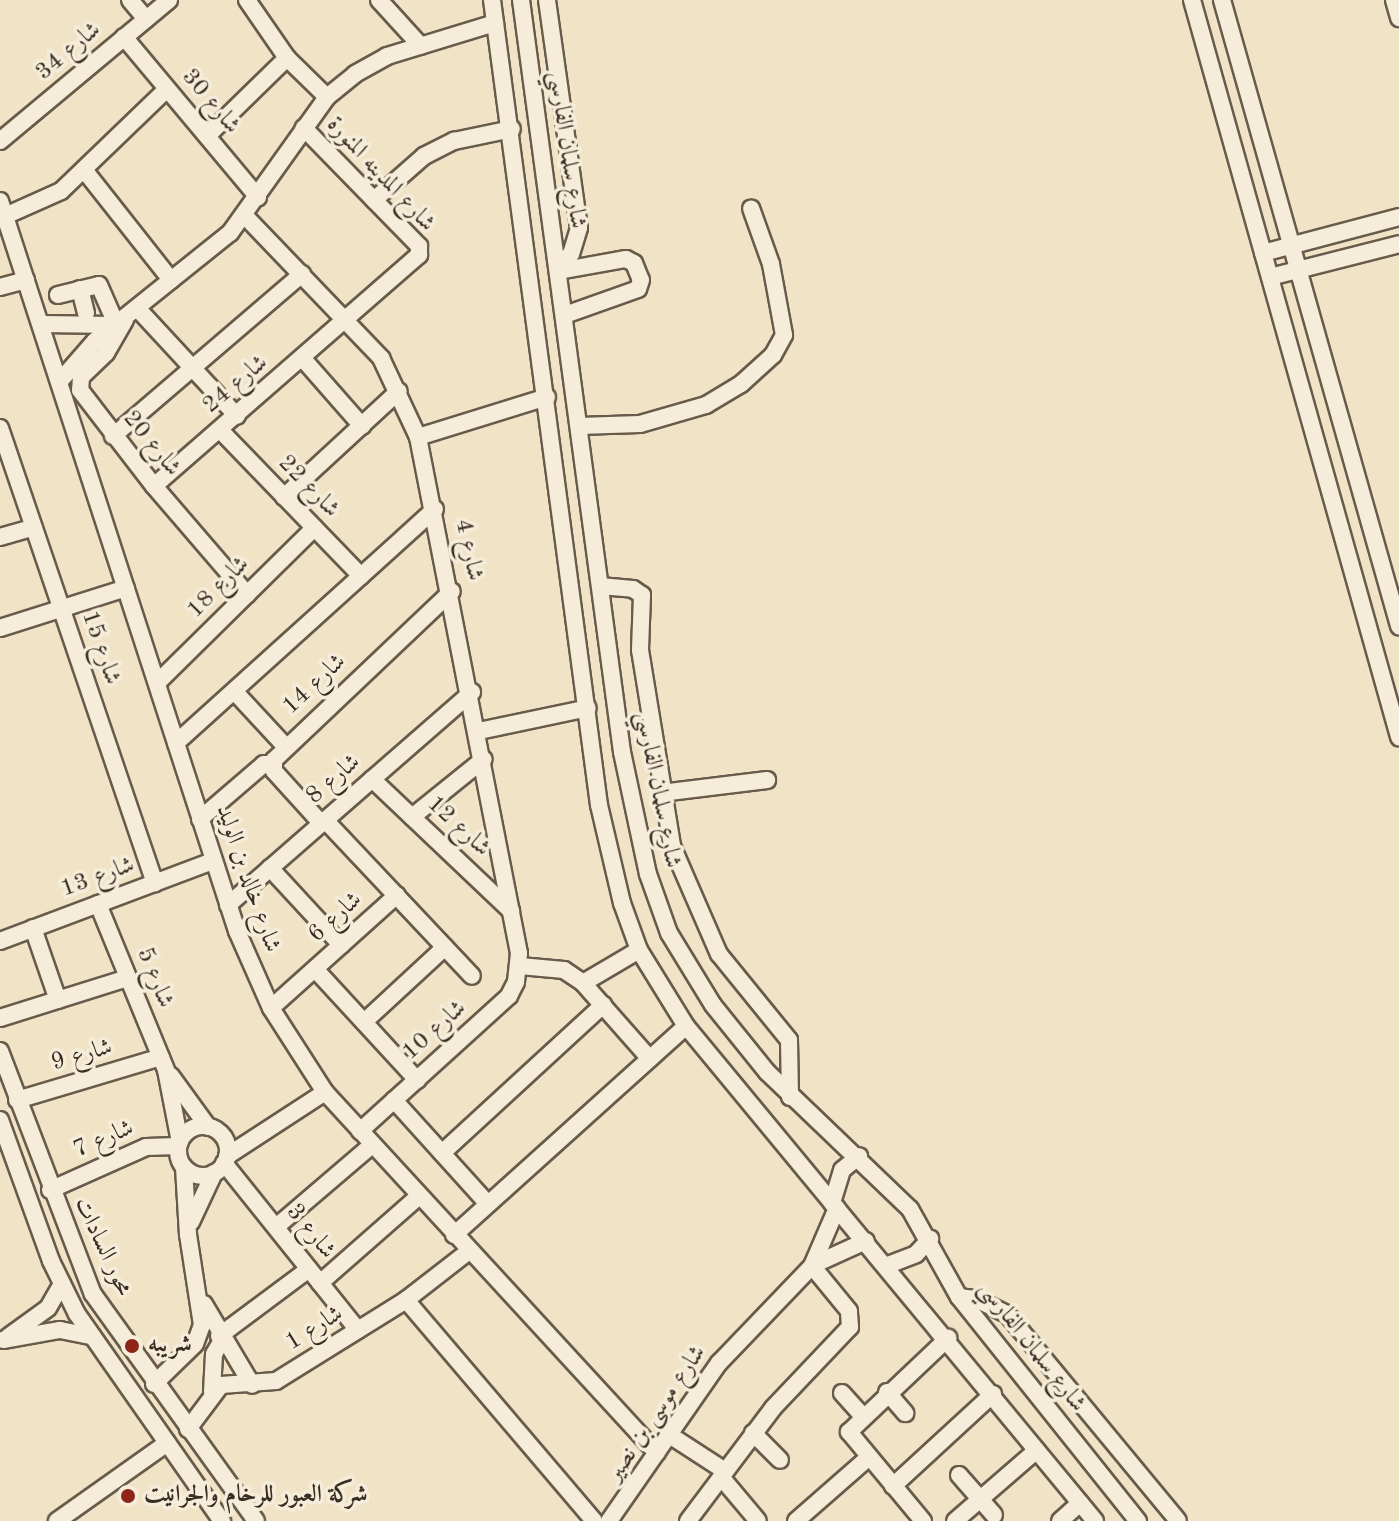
<!DOCTYPE html>
<html>
<head>
<meta charset="utf-8">
<style>
  body { margin:0 }
  #map { position:relative; width:1399px; height:1521px; overflow:hidden; background:#f0e3c6; font-family:"Old Standard TT",Amiri,serif }
  div>[style] { position:absolute }
  [style*='--x'] { left:calc(var(--x)*1px); top:calc(var(--y)*1px); width:calc(var(--w)*1px); rotate:calc(var(--a)*1deg) }
  .roads { filter:drop-shadow(2px 0 #685b4b) drop-shadow(-2px 0 #685b4b) drop-shadow(0 2px #685b4b) drop-shadow(0 -2px #685b4b) }
  .minor>* { height:16px; margin:-8px; padding:0 8px; transform-origin:8px; border-radius:8px; background:#f5edda }
  .minor>.ring { margin:-8px; padding:0; box-sizing:content-box; background:none; border:16px solid #f5edda; border-radius:50% }
  .dots>* { width:22px; height:22px; translate:-50% -50%; box-sizing:border-box; border:4px solid #f5edda; border-radius:50% }
  span { translate:-50% -50%; white-space:nowrap; text-align:center; line-height:1.15; -webkit-text-stroke:7px #f5edda; paint-order:stroke }
  .street-label { font-size:24px; color:#3a2e22 }
  .poi-label { font-size:24px; color:#3a2e22; font-weight:700 }
  .left { translate:0 -50%; text-align:left }
</style>
</head>
<body>
<div id="map">
  <div class="roads">
    <div class="minor">
      <div style="--x:130;--y:0;--w:25;--a:50"></div>
      <div style="--x:247;--y:0;--w:70;--a:55.4"></div>
      <div style="--x:287;--y:58;--w:56;--a:44.3"></div>
      <div style="--x:379;--y:0;--w:62;--a:47.6"></div>
      <div style="--x:492;--y:0;--w:812;--a:82.43"></div>
      <div style="--x:599;--y:805;--w:101;--a:76.8"></div>
      <div style="--x:622;--y:903;--w:50;--a:70.1"></div>
      <div style="--x:639;--y:950;--w:89;--a:58.3"></div>
      <div style="--x:686;--y:1026;--w:642;--a:50.43"></div>
      <div style="--x:521;--y:0;--w:759;--a:82.35"></div>
      <div style="--x:622;--y:752;--w:125;--a:78"></div>
      <div style="--x:648;--y:874;--w:63;--a:70.4"></div>
      <div style="--x:669;--y:933;--w:84;--a:58.6"></div>
      <div style="--x:713;--y:1005;--w:86;--a:51.1"></div>
      <div style="--x:767;--y:1072;--w:198;--a:43.8"></div>
      <div style="--x:910;--y:1209;--w:101;--a:60.9"></div>
      <div style="--x:959;--y:1297;--w:287;--a:51.4"></div>
      <div style="--x:547;--y:0;--w:230;--a:82"></div>
      <div style="--x:579;--y:228;--w:27;--a:107"></div>
      <div style="--x:571;--y:254;--w:18;--a:137"></div>
      <div style="--x:1192;--y:0;--w:766;--a:74.31"></div>
      <div style="--x:1222;--y:0;--w:651;--a:74.21"></div>
      <div style="--x:1394;--y:0;--w:19;--a:74"></div>
      <div style="--x:124;--y:37;--w:209;--a:50.1"></div>
      <div style="--x:207;--y:136;--w:112;--a:-44.3"></div>
      <div style="--x:0;--y:141;--w:220;--a:-39.8"></div>
      <div style="--x:85;--y:171;--w:139;--a:51.7"></div>
      <div style="--x:374;--y:200;--w:67;--a:-41.3"></div>
      <div style="--x:424;--y:156;--w:34;--a:-27"></div>
      <div style="--x:454;--y:141;--w:59;--a:-11.7"></div>
      <div style="--x:0;--y:201;--w:768;--a:72.01"></div>
      <div style="--x:237;--y:931;--w:84;--a:66.2"></div>
      <div style="--x:271;--y:1008;--w:100;--a:57.3"></div>
      <div style="--x:325;--y:1092;--w:490;--a:47.4"></div>
      <div style="--x:5;--y:216;--w:61;--a:-24.1"></div>
      <div style="--x:61;--y:191;--w:147;--a:-43.9"></div>
      <div style="--x:245;--y:216;--w:197;--a:46.2"></div>
      <div style="--x:381;--y:358;--w:87;--a:64.9"></div>
      <div style="--x:418;--y:437;--w:526;--a:78.93"></div>
      <div style="--x:519;--y:953;--w:29;--a:96"></div>
      <div style="--x:516;--y:982;--w:16;--a:117"></div>
      <div style="--x:509;--y:996;--w:201;--a:137.8"></div>
      <div style="--x:1263;--y:253;--w:141;--a:-14.8"></div>
      <div style="--x:559;--y:271;--w:68;--a:-10.2"></div>
      <div style="--x:626;--y:259;--w:9;--a:27"></div>
      <div style="--x:634;--y:263;--w:18;--a:68"></div>
      <div style="--x:641;--y:280;--w:9;--a:108"></div>
      <div style="--x:638;--y:289;--w:77;--a:160.4"></div>
      <div style="--x:1270;--y:277;--w:133;--a:-14.3"></div>
      <div style="--x:0;--y:287;--w:27;--a:-15"></div>
      <div style="--x:80;--y:289;--w:25;--a:76"></div>
      <div style="--x:58;--y:295;--w:42;--a:-13.7"></div>
      <div style="--x:99;--y:285;--w:43;--a:66.4"></div>
      <div style="--x:137;--y:308;--w:147;--a:47.2"></div>
      <div style="--x:125;--y:320;--w:38;--a:120"></div>
      <div style="--x:106;--y:353;--w:35;--a:136"></div>
      <div style="--x:81;--y:377;--w:13;--a:94"></div>
      <div style="--x:80;--y:390;--w:121;--a:52.4"></div>
      <div style="--x:154;--y:486;--w:143;--a:49.3"></div>
      <div style="--x:42;--y:324;--w:72;--a:0.8"></div>
      <div style="--x:304;--y:360;--w:88;--a:48.7"></div>
      <div style="--x:60;--y:381;--w:53;--a:-48.8"></div>
      <div style="--x:95;--y:341;--w:173;--a:-38.7"></div>
      <div style="--x:230;--y:233;--w:167;--a:-54.5"></div>
      <div style="--x:327;--y:97;--w:36;--a:-39"></div>
      <div style="--x:355;--y:74;--w:37;--a:-29"></div>
      <div style="--x:387;--y:56;--w:113;--a:-17"></div>
      <div style="--x:579;--y:426;--w:61;--a:-1.9"></div>
      <div style="--x:640;--y:424;--w:69;--a:-16.1"></div>
      <div style="--x:706;--y:405;--w:41;--a:-31"></div>
      <div style="--x:741;--y:384;--w:43;--a:-42.2"></div>
      <div style="--x:773;--y:355;--w:23;--a:-61"></div>
      <div style="--x:784;--y:335;--w:72;--a:-100.4"></div>
      <div style="--x:771;--y:264;--w:59;--a:-109.7"></div>
      <div style="--x:0;--y:428;--w:481;--a:71.2"></div>
      <div style="--x:220;--y:430;--w:203;--a:46"></div>
      <div style="--x:113;--y:436;--w:249;--a:-40.6"></div>
      <div style="--x:418;--y:437;--w:135;--a:-17.2"></div>
      <div style="--x:154;--y:486;--w:352;--a:-41.1"></div>
      <div style="--x:419;--y:255;--w:9;--a:-90"></div>
      <div style="--x:419;--y:246;--w:165;--a:-134.3"></div>
      <div style="--x:284;--y:497;--w:156;--a:-42.7"></div>
      <div style="--x:0;--y:537;--w:35;--a:-16"></div>
      <div style="--x:600;--y:586;--w:33;--a:5"></div>
      <div style="--x:633;--y:589;--w:11;--a:34"></div>
      <div style="--x:642;--y:595;--w:55;--a:92.1"></div>
      <div style="--x:640;--y:650;--w:199;--a:80.7"></div>
      <div style="--x:672;--y:846;--w:118;--a:66.5"></div>
      <div style="--x:719;--y:954;--w:111;--a:50.9"></div>
      <div style="--x:789;--y:1040;--w:57;--a:89"></div>
      <div style="--x:0;--y:628;--w:132;--a:-17.6"></div>
      <div style="--x:157;--y:683;--w:221;--a:-44.6"></div>
      <div style="--x:235;--y:692;--w:74;--a:47.2"></div>
      <div style="--x:479;--y:731;--w:111;--a:-11.9"></div>
      <div style="--x:176;--y:743;--w:349;--a:-42.1"></div>
      <div style="--x:372;--y:779;--w:192;--a:43.5"></div>
      <div style="--x:661;--y:793;--w:107;--a:-7"></div>
      <div style="--x:412;--y:817;--w:92;--a:-38.9"></div>
      <div style="--x:200;--y:819;--w:84;--a:-40.7"></div>
      <div style="--x:264;--y:764;--w:9;--a:0"></div>
      <div style="--x:325;--y:820;--w:214;--a:46.7"></div>
      <div style="--x:321;--y:823;--w:70;--a:-132.1"></div>
      <div style="--x:274;--y:771;--w:11;--a:-90"></div>
      <div style="--x:274;--y:760;--w:245;--a:-43.5"></div>
      <div style="--x:270;--y:868;--w:105;--a:47.3"></div>
      <div style="--x:98;--y:904;--w:179;--a:67.7"></div>
      <div style="--x:166;--y:1070;--w:73;--a:79"></div>
      <div style="--x:228;--y:905;--w:324;--a:-41.1"></div>
      <div style="--x:33;--y:928;--w:76;--a:70.9"></div>
      <div style="--x:0;--y:941;--w:228;--a:-20.6"></div>
      <div style="--x:520;--y:966;--w:44;--a:5.2"></div>
      <div style="--x:564;--y:970;--w:23;--a:34"></div>
      <div style="--x:583;--y:983;--w:101;--a:48.6"></div>
      <div style="--x:315;--y:969;--w:151;--a:47.4"></div>
      <div style="--x:583;--y:983;--w:65;--a:-30.5"></div>
      <div style="--x:271;--y:1008;--w:169;--a:-41.9"></div>
      <div style="--x:0;--y:1018;--w:134;--a:-17.4"></div>
      <div style="--x:364;--y:1022;--w:110;--a:-42.8"></div>
      <div style="--x:0;--y:1051;--w:260;--a:69.1"></div>
      <div style="--x:93;--y:1294;--w:279;--a:54.3"></div>
      <div style="--x:171;--y:1076;--w:63;--a:54"></div>
      <div style="--x:17;--y:1100;--w:150;--a:-16.6"></div>
      <div style="--x:394;--y:1100;--w:140;--a:47.9"></div>
      <div style="--x:0;--y:1120;--w:150;--a:70.1"></div>
      <div style="--x:51;--y:1261;--w:59;--a:63.9"></div>
      <div style="--x:77;--y:1314;--w:253;--a:55"></div>
      <div class="ring" style="left:178px;top:1126px;width:34px;height:34px"></div>
      <div style="--x:442;--y:1153;--w:219;--a:-42.6"></div>
      <div style="--x:227;--y:1156;--w:117;--a:-33.1"></div>
      <div style="--x:224;--y:1163;--w:214;--a:51.3"></div>
      <div style="--x:50;--y:1190;--w:105;--a:-24.1"></div>
      <div style="--x:146;--y:1147;--w:32;--a:-2"></div>
      <div style="--x:832;--y:1203;--w:34;--a:-73"></div>
      <div style="--x:842;--y:1170;--w:22;--a:-39"></div>
      <div style="--x:191;--y:1222;--w:54;--a:-64.9"></div>
      <div style="--x:276;--y:1227;--w:126;--a:-40.5"></div>
      <div style="--x:454;--y:1235;--w:312;--a:-42"></div>
      <div style="--x:813;--y:1265;--w:58;--a:-24.4"></div>
      <div style="--x:888;--y:1265;--w:30;--a:-21"></div>
      <div style="--x:916;--y:1254;--w:21;--a:-47"></div>
      <div style="--x:320;--y:1283;--w:132;--a:-41.3"></div>
      <div style="--x:959;--y:1297;--w:17;--a:7"></div>
      <div style="--x:976;--y:1299;--w:34;--a:26"></div>
      <div style="--x:1007;--y:1314;--w:268;--a:50.4"></div>
      <div style="--x:406;--y:1300;--w:290;--a:49.6"></div>
      <div style="--x:204;--y:1304;--w:94;--a:59.3"></div>
      <div style="--x:219;--y:1336;--w:112;--a:-36.7"></div>
      <div style="--x:8;--y:1337;--w:49;--a:-35.9"></div>
      <div style="--x:48;--y:1308;--w:28;--a:-60"></div>
      <div style="--x:3;--y:1340;--w:58;--a:-10"></div>
      <div style="--x:60;--y:1330;--w:33;--a:11"></div>
      <div style="--x:154;--y:1384;--w:57;--a:-44.3"></div>
      <div style="--x:195;--y:1344;--w:20;--a:-70"></div>
      <div style="--x:202;--y:1325;--w:91;--a:-98.8"></div>
      <div style="--x:188;--y:1235;--w:67;--a:-93.4"></div>
      <div style="--x:212;--y:1392;--w:38;--a:-87"></div>
      <div style="--x:214;--y:1354;--w:16;--a:-60"></div>
      <div style="--x:887;--y:1392;--w:28;--a:49"></div>
      <div style="--x:842;--y:1393;--w:30;--a:48"></div>
      <div style="--x:188;--y:1429;--w:55;--a:-53.1"></div>
      <div style="--x:221;--y:1385;--w:55;--a:-4.2"></div>
      <div style="--x:276;--y:1381;--w:153;--a:-31.9"></div>
      <div style="--x:406;--y:1300;--w:80;--a:-37.9"></div>
      <div style="--x:753;--y:1433;--w:38;--a:45"></div>
      <div style="--x:668;--y:1434;--w:68;--a:33"></div>
      <div style="--x:959;--y:1475;--w:53;--a:48.8"></div>
      <div style="--x:721;--y:1477;--w:57;--a:49.9"></div>
      <div style="--x:893;--y:1486;--w:136;--a:-42.6"></div>
      <div style="--x:57;--y:1521;--w:135;--a:-35.3"></div>
      <div style="--x:609;--y:1521;--w:193;--a:-55.2"></div>
      <div style="--x:719;--y:1363;--w:134;--a:-46.2"></div>
      <div style="--x:812;--y:1266;--w:63;--a:-66.7"></div>
      <div style="--x:688;--y:1521;--w:141;--a:-53"></div>
      <div style="--x:773;--y:1408;--w:112;--a:-46.5"></div>
      <div style="--x:850;--y:1327;--w:16;--a:-94"></div>
      <div style="--x:849;--y:1311;--w:58;--a:-129.4"></div>
      <div style="--x:796;--y:1521;--w:96;--a:-41.2"></div>
      <div style="--x:923;--y:1521;--w:116;--a:-129.7"></div>
      <div style="--x:849;--y:1432;--w:137;--a:-43.5"></div>
      <div style="--x:955;--y:1521;--w:108;--a:-40.9"></div>
      <div style="--x:1060;--y:1521;--w:27;--a:-42"></div>
    </div>
  </div>
  <div class="dots">
    <div style="left:132px;top:1346px;background:#8f2418"></div>
    <div style="left:128px;top:1496px;background:#8f2418"></div>
  </div>
  <div class="street-label">
    <span style="left:69px;top:52px;rotate:-40deg">شارع 34</span>
    <span style="left:210px;top:102px;rotate:50deg">شارع 30</span>
    <span style="left:566px;top:150px;rotate:82deg">شارع سلمان الفارسي</span>
    <span style="left:380px;top:175px;rotate:47deg">شارع المدينه المنورة</span>
    <span style="left:236px;top:385px;rotate:-40deg">شارع 24</span>
    <span style="left:151px;top:444px;rotate:51deg">شارع 20</span>
    <span style="left:308px;top:487px;rotate:46deg">شارع 22</span>
    <span style="left:468px;top:550px;rotate:78deg">شارع 4</span>
    <span style="left:219px;top:588px;rotate:-45deg">شارع 18</span>
    <span style="left:100px;top:648px;rotate:71deg">شارع 15</span>
    <span style="left:315px;top:685px;rotate:-43deg">شارع 14</span>
    <span style="left:334px;top:780px;rotate:-41deg">شارع 8</span>
    <span style="left:657px;top:790px;rotate:79deg">شارع سلمان الفارسي</span>
    <span style="left:458px;top:827px;rotate:43deg">شارع 12</span>
    <span style="left:98px;top:878px;rotate:-20deg">شارع 13</span>
    <span style="left:247px;top:879px;rotate:71deg">شارع خالد بن الوليد</span>
    <span style="left:336px;top:918px;rotate:-42deg">شارع 6</span>
    <span style="left:154px;top:978px;rotate:68deg">شارع 5</span>
    <span style="left:435px;top:1031px;rotate:-42deg">شارع 10</span>
    <span style="left:82px;top:1056px;rotate:-16deg">شارع 9</span>
    <span style="left:104px;top:1140px;rotate:-23deg">شارع 7</span>
    <span style="left:310px;top:1232px;rotate:51deg">شارع 3</span>
    <span style="left:102px;top:1247px;rotate:65deg">محور السادات</span>
    <span style="left:315px;top:1329px;rotate:-32deg">شارع 1</span>
    <span style="left:1031px;top:1347px;rotate:52deg">شارع سلمان الفارسي</span>
    <span style="left:657px;top:1414px;rotate:-56deg">شارع موسى بن نصير</span>
  </div>
  <div class="poi-label">
    <span class="left" style="left:148px;top:1346px">شريبه</span>
    <span class="left" style="left:144px;top:1496px">شركة العبور للرخام والجرانيت</span>
  </div>
</div>
</body>
</html>
